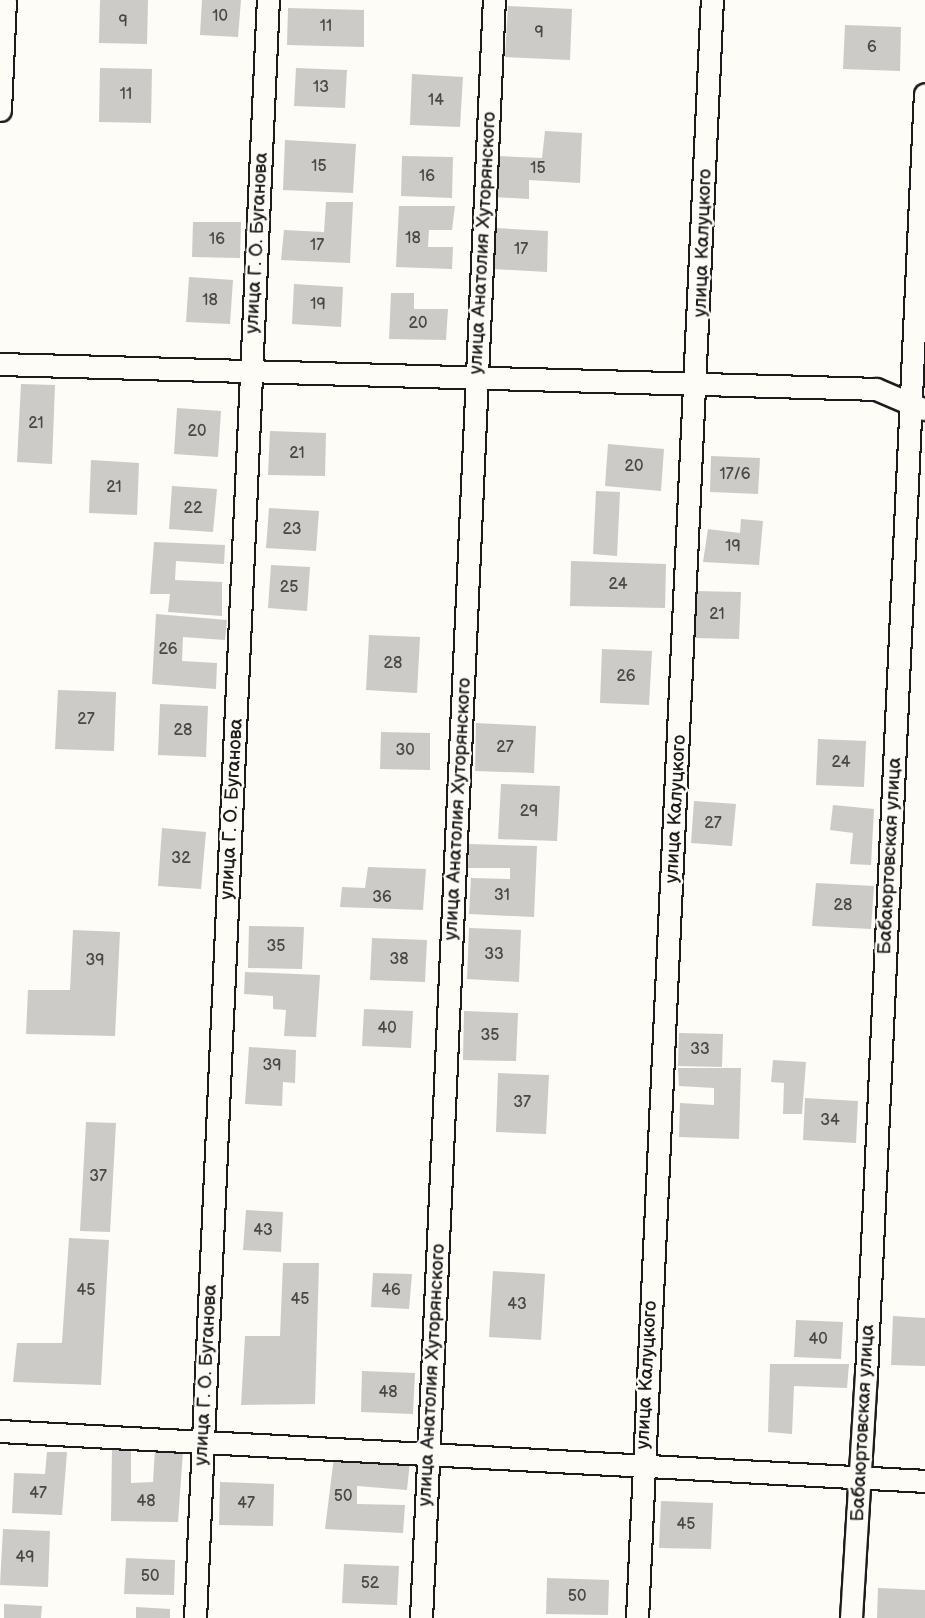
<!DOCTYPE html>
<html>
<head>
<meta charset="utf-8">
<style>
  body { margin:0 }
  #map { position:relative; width:925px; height:1618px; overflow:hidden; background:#fdfcf7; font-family:"Balsamiq Sans",sans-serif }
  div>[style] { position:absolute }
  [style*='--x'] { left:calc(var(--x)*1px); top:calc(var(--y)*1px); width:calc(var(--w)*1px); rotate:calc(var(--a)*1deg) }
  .building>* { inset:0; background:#cccbc8 }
  .roads { filter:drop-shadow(2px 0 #1c1c1c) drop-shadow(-2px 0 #1c1c1c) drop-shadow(0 2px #1c1c1c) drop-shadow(0 -2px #1c1c1c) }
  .street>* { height:21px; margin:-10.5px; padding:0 10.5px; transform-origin:10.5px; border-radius:10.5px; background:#fdfcf7 }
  span { translate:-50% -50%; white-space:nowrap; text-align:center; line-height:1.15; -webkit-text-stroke:5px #fdfcf7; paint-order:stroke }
  .number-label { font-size:16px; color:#484847 }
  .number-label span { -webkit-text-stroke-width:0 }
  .street-label { font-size:19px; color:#1c1c1c }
</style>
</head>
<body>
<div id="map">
  <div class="building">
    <div style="clip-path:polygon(100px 0,148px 0,147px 44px,99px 43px)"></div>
    <div style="clip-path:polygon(202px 0,241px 0,238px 37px,200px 35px)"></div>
    <div style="clip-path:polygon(508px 6px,572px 9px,570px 60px,505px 57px)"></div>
    <div style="clip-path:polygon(288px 8px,364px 10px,364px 47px,287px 45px)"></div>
    <div style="clip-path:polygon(845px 25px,901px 27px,900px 71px,843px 69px)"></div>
    <div style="clip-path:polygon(100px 68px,152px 69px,151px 123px,99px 122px)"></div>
    <div style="clip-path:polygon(296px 68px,347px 70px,345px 108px,294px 106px)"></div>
    <div style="clip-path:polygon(412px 74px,463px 77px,460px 127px,410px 125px)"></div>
    <div style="clip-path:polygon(545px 131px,582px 133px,580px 183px,529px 180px,529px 199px,494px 197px,496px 156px,542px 158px)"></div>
    <div style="clip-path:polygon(285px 140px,356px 144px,353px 193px,283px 190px)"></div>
    <div style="clip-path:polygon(402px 156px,453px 157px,452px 198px,401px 196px)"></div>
    <div style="clip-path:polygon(326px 202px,353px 202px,350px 263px,281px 260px,284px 230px,324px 232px)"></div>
    <div style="clip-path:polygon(399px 206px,455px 206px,452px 230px,429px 230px,428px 247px,453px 247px,452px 269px,396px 267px)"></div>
    <div style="clip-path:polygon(193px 222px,241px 222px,240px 258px,192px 257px)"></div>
    <div style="clip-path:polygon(495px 228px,548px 231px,547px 272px,493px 269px)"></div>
    <div style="clip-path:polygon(189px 277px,233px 280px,230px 324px,186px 322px)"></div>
    <div style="clip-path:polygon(294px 284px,343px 287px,341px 327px,292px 324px)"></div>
    <div style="clip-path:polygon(391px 293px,414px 293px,414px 309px,448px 309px,446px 340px,389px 339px)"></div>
    <div style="clip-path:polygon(21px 384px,55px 385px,52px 464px,17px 462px)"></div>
    <div style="clip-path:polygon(177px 408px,221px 411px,218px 457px,174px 454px)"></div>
    <div style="clip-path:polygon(270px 431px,326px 433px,325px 476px,268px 475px)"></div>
    <div style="clip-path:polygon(608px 444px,664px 449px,661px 491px,605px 486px)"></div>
    <div style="clip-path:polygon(711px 456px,760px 458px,758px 494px,710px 492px)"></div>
    <div style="clip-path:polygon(91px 460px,139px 463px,137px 515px,89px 513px)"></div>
    <div style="clip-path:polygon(172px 486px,217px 489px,213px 532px,169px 529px)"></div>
    <div style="clip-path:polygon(596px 491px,620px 492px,617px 556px,593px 554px)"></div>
    <div style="clip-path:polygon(269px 508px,319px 511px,316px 551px,266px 548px)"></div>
    <div style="clip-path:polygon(741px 519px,763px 521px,759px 565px,703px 562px,708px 529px,740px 533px)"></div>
    <div style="clip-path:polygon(154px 542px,225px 545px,224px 564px,176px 561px,175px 580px,222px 582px,222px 616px,168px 612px,170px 594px,150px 594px)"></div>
    <div style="clip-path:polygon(571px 561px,666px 564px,665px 608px,570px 606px)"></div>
    <div style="clip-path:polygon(271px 565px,310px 567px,307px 611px,268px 608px)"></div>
    <div style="clip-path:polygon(695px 591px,741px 592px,739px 639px,694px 638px)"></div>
    <div style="clip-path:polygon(156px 614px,227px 620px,225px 640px,183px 637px,182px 661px,217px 663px,216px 689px,152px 684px)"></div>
    <div style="clip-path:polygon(369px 635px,420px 637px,417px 693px,366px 690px)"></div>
    <div style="clip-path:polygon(602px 649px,652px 651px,649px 705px,600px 703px)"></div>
    <div style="clip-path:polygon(58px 690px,116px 692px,114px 751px,55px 749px)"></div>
    <div style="clip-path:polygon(160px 704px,208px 706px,206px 757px,158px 755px)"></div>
    <div style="clip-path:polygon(476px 723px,536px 726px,534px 773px,475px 771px)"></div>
    <div style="clip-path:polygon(381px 732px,430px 733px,430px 770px,380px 769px)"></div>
    <div style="clip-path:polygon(818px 739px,866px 741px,864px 787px,816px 785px)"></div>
    <div style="clip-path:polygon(501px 784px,560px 786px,557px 841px,498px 839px)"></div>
    <div style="clip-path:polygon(694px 801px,736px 804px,732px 846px,691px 843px)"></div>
    <div style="clip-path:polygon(833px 805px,874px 809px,871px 865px,850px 864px,853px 833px,830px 830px)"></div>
    <div style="clip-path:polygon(162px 828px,206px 832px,201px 889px,158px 886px)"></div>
    <div style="clip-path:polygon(469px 844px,537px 846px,534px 917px,469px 914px,471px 878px,510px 879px,510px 868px,468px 868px)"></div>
    <div style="clip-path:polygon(368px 867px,426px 869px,423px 910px,340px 907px,342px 887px,365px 888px)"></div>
    <div style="clip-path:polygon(816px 883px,874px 886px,871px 929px,812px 926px)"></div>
    <div style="clip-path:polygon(249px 926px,304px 927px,302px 969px,248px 968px)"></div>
    <div style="clip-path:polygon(469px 928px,521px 930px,519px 982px,467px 979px)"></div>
    <div style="clip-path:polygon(73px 930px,120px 932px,115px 1036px,26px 1034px,28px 990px,70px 990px)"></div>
    <div style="clip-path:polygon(372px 938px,427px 940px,425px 982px,370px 980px)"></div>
    <div style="clip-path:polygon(245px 972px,320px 975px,316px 1037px,284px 1036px,286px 1010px,273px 1009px,273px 996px,244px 994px)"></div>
    <div style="clip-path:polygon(364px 1009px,413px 1011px,411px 1048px,362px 1046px)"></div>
    <div style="clip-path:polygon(464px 1011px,518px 1013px,516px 1061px,463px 1060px)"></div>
    <div style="clip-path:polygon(679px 1033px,723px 1034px,722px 1067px,678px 1066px)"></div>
    <div style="clip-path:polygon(249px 1047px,296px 1050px,295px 1083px,283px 1082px,282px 1106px,245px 1104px)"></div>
    <div style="clip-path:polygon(773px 1060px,806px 1062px,802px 1114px,783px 1114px,784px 1083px,771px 1082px)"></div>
    <div style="clip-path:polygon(678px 1068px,741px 1068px,739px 1139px,679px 1137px,680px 1103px,714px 1105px,714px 1088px,679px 1086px)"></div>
    <div style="clip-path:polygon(498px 1073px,549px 1075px,546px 1134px,496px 1132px)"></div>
    <div style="clip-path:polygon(805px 1098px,858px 1101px,856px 1143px,803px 1140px)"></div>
    <div style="clip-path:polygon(86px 1122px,116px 1123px,110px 1232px,80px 1231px)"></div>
    <div style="clip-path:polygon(246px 1210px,283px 1212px,281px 1252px,243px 1250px)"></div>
    <div style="clip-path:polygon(69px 1238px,109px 1240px,101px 1385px,13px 1382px,17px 1343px,62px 1343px)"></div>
    <div style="clip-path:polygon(283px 1263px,319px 1263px,315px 1404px,241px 1405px,245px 1336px,280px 1336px)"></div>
    <div style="clip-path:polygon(493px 1271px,545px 1274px,541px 1340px,489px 1337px)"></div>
    <div style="clip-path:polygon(373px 1273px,412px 1274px,409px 1309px,371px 1307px)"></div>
    <div style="clip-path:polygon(893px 1316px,925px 1318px,925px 1366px,891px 1365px)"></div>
    <div style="clip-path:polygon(796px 1320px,843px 1322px,841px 1359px,794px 1357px)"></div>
    <div style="clip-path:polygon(770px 1364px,849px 1364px,847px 1388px,794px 1386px,792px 1434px,768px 1432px)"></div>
    <div style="clip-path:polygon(362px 1371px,415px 1373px,413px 1414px,361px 1412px)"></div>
    <div style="clip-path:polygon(131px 1445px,131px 1483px,153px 1482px,155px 1449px,183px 1451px,178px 1522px,111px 1521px,112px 1446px)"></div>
    <div style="clip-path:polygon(47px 1452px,67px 1452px,62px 1515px,12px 1513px,14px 1473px,45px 1474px)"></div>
    <div style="clip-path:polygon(334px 1457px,410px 1461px,407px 1490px,357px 1486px,357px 1504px,405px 1505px,403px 1533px,325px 1529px)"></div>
    <div style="clip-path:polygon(220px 1482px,274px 1484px,273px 1526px,219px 1525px)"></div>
    <div style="clip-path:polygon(661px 1501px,713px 1503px,711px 1549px,659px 1548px)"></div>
    <div style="clip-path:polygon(3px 1529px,50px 1531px,48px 1587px,0 1585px)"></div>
    <div style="clip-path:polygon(126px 1558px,175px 1560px,174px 1595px,124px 1594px)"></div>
    <div style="clip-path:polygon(344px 1564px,399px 1566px,397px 1605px,342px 1603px)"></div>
    <div style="clip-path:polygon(547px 1578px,609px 1580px,608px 1615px,546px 1614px)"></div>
    <div style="clip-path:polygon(878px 1588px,925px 1590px,925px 1618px,877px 1618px)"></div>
    <div style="clip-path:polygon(4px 1604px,42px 1606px,41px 1618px,4px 1618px)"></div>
    <div style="clip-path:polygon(136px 1607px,170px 1609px,170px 1618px,136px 1618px)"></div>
  </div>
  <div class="roads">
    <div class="street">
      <div style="--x:0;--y:110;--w:110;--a:-87.4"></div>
      <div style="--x:0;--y:364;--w:876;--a:1.63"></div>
      <div style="--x:876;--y:389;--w:51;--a:23.1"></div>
      <div style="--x:0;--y:1431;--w:926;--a:3.09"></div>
      <div style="--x:195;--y:1618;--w:1620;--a:-87.42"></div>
      <div style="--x:421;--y:1618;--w:1620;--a:-87.42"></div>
      <div style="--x:637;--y:1618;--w:1620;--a:-87.35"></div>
      <div style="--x:851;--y:1618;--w:242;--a:-86.5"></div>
      <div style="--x:866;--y:1376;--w:1283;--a:-87.37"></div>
    </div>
  </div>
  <div class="number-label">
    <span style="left:220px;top:17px">10</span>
    <span style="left:123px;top:22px">9</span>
    <span style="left:326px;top:27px">11</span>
    <span style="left:539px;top:33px">9</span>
    <span style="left:872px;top:48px">6</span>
    <span style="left:321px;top:88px">13</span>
    <span style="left:126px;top:95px">11</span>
    <span style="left:436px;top:101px">14</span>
    <span style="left:319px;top:167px">15</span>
    <span style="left:538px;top:169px">15</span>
    <span style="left:427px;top:177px">16</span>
    <span style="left:413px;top:239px">18</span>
    <span style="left:217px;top:240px">16</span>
    <span style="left:317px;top:246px">17</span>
    <span style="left:521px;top:250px">17</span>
    <span style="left:210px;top:301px">18</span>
    <span style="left:318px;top:305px">19</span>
    <span style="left:418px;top:324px">20</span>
    <span style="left:36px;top:424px">21</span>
    <span style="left:197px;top:432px">20</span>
    <span style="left:297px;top:454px">21</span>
    <span style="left:634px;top:467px">20</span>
    <span style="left:735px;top:475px">17/6</span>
    <span style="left:114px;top:488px">21</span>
    <span style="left:193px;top:509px">22</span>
    <span style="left:292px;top:530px">23</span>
    <span style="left:733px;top:547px">19</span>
    <span style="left:618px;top:585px">24</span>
    <span style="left:289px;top:588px">25</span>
    <span style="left:717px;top:615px">21</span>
    <span style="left:168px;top:650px">26</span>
    <span style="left:393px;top:664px">28</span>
    <span style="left:626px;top:677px">26</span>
    <span style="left:86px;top:720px">27</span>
    <span style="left:183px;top:731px">28</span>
    <span style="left:505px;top:748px">27</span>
    <span style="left:405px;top:751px">30</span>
    <span style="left:841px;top:763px">24</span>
    <span style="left:529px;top:812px">29</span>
    <span style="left:713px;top:824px">27</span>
    <span style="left:181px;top:859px">32</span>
    <span style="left:502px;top:896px">31</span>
    <span style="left:382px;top:898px">36</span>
    <span style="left:843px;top:906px">28</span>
    <span style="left:276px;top:947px">35</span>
    <span style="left:494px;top:955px">33</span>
    <span style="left:399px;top:960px">38</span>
    <span style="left:95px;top:961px">39</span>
    <span style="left:387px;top:1029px">40</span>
    <span style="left:490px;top:1036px">35</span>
    <span style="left:700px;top:1050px">33</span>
    <span style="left:272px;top:1066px">39</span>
    <span style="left:522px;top:1103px">37</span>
    <span style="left:830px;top:1121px">34</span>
    <span style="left:98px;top:1177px">37</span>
    <span style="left:263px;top:1231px">43</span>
    <span style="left:86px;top:1291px">45</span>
    <span style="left:391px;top:1291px">46</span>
    <span style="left:300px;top:1300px">45</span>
    <span style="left:517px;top:1305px">43</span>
    <span style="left:818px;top:1340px">40</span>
    <span style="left:388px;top:1393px">48</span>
    <span style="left:38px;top:1494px">47</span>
    <span style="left:343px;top:1497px">50</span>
    <span style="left:146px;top:1502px">48</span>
    <span style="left:246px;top:1504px">47</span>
    <span style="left:686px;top:1525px">45</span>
    <span style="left:25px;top:1558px">49</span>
    <span style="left:150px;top:1577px">50</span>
    <span style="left:370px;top:1584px">52</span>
    <span style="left:577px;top:1597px">50</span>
  </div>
  <div class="street-label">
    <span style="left:257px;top:243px;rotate:-87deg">улица Г. О. Буганова</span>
    <span style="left:483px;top:243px;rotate:-87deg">улица Анатолия Хуторянского</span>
    <span style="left:703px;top:243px;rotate:-88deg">улица Калуцкого</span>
    <span style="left:232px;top:809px;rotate:-87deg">улица Г. О. Буганова</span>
    <span style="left:458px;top:809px;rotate:-87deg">улица Анатолия Хуторянского</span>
    <span style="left:676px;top:809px;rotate:-87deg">улица Калуцкого</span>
    <span style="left:890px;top:856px;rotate:-87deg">Бабаюртовская улица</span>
    <span style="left:206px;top:1375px;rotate:-87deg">улица Г. О. Буганова</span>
    <span style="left:432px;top:1375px;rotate:-87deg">улица Анатолия Хуторянского</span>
    <span style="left:647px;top:1375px;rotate:-87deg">улица Калуцкого</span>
    <span style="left:863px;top:1423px;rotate:-87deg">Бабаюртовская улица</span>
  </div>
</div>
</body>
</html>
